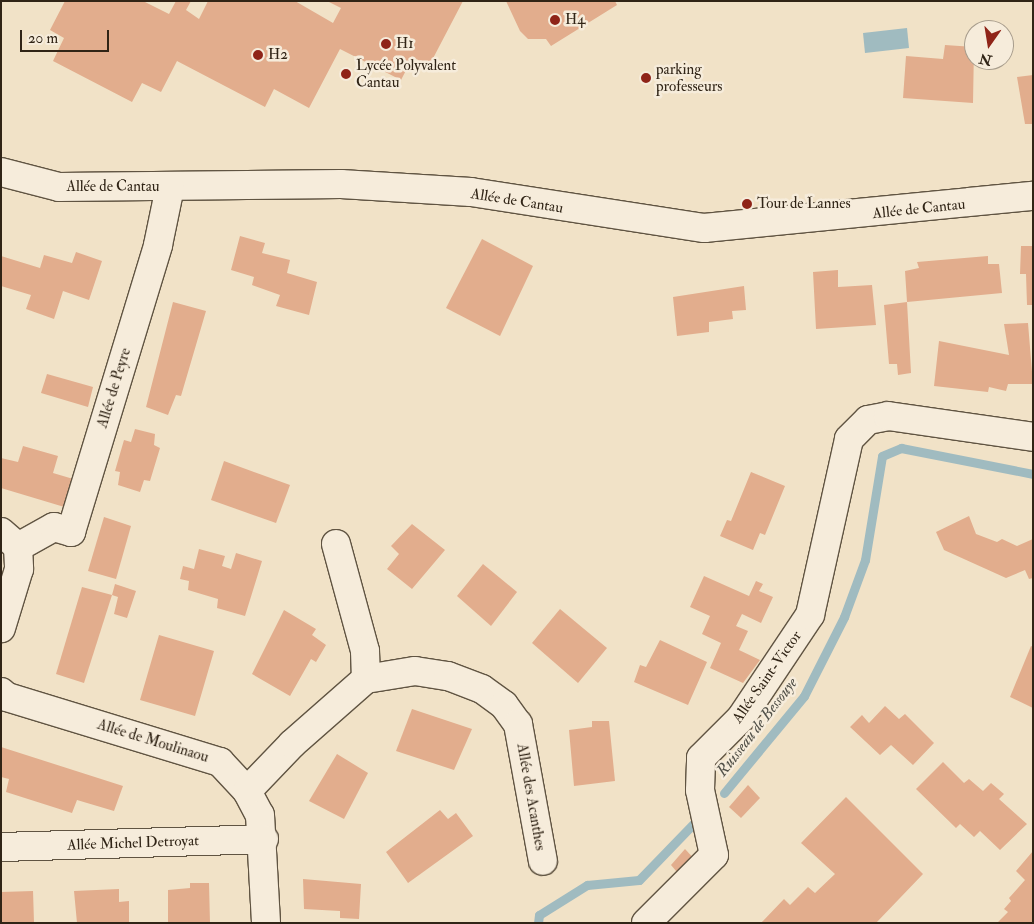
<!DOCTYPE html>
<html>
<head>
<meta charset="utf-8">
<style>
  body { margin:0 }
  #map { position:relative; width:1034px; height:924px; overflow:hidden; background:#f1e2c7; font-family:"IM FELL Double Pica",serif }
  div>[style] { position:absolute }
  [style*='--x'] { left:calc(var(--x)*1px); top:calc(var(--y)*1px); width:calc(var(--w)*1px); rotate:calc(var(--a)*1deg) }
  .water>* { inset:0; background:#a0bbc0 }
  .stream>* { height:9px; margin:-4.5px; padding:0 4.5px; transform-origin:4.5px; border-radius:4.5px; background:#a0bbc0 }
  .building>* { inset:0; background:#e2ad8d }
  .roads { filter:drop-shadow(1px 0 #605442) drop-shadow(-1px 0 #605442) drop-shadow(0 1px #605442) drop-shadow(0 -1px #605442) }
  .minor>* { height:28px; margin:-14px; padding:0 14px; transform-origin:14px; border-radius:14px; background:#f6ecdb }
  .dots>* { width:14px; height:14px; translate:-50% -50%; box-sizing:border-box; border:2px solid #f6ecdb; border-radius:50% }
  span { translate:-50% -50%; white-space:nowrap; text-align:center; line-height:1.15; -webkit-text-stroke:5px #f6ecdb; paint-order:stroke }
  .poi-label { font-size:15px; color:#302416 }
  .left { translate:0 -50%; text-align:left }
  .street-label { font-size:15px; color:#302416 }
  .water-label { font-size:16px; color:#525149; font-style:italic }
  .frame { position:absolute; inset:0; border:2px solid #302416; pointer-events:none }
  .north { position:absolute; left:964px; top:20px; width:50px; height:50px; box-sizing:border-box; background:#f6ecdb; border:1px solid #a79c8c; border-radius:50%; rotate:193deg; font-size:14px; font-weight:700; line-height:20px; text-align:center; color:#302416 }
  .north::after { content:''; display:block; margin:auto; width:18px; height:22px; background:#8f2418; clip-path:polygon(50% 0,100% 100%,50% 72%,0 100%) }
  .scale { position:absolute; left:20px; top:30px; width:89px; height:22px; box-sizing:border-box; border:2px solid #302416; border-top:0; padding-left:6px; font-size:15px; line-height:18px; white-space:nowrap; color:#302416; -webkit-text-stroke:4px #f6ecdb; paint-order:stroke }
</style>
</head>
<body>
<div id="map">
  <div class="water">
    <div style="clip-path:polygon(907px 28px,909px 48px,865px 53px,863px 33px)"></div>
  </div>
  <div class="stream">
    <div style="--x:724;--y:793;--w:126;--a:-50.5"></div>
    <div style="--x:804;--y:696;--w:89;--a:-63.1"></div>
    <div style="--x:844;--y:617;--w:61;--a:-69.8"></div>
    <div style="--x:865;--y:560;--w:105;--a:-80.7"></div>
    <div style="--x:882;--y:456;--w:21;--a:-23"></div>
    <div style="--x:901;--y:448;--w:135;--a:11.1"></div>
    <div style="--x:538;--y:923;--w:8;--a:-83"></div>
    <div style="--x:539;--y:915;--w:57;--a:-32"></div>
    <div style="--x:587;--y:885;--w:52;--a:-5.5"></div>
    <div style="--x:639;--y:880;--w:78;--a:-46"></div>
  </div>
  <div class="building">
    <div style="clip-path:polygon(65px 1px,143px 1px,169px 14px,176px 1px,191px 1px,186px 10px,199px 19px,208px 1px,295px 1px,333px 23px,341px 8px,327px 1px,463px 1px,429px 66px,413px 57px,401px 80px,340px 49px,309px 108px,274px 89px,265px 107px,177px 61px,161px 92px,142px 83px,132px 102px,53px 61px,64px 38px,50px 30px)"></div>
    <div style="clip-path:polygon(506px 1px,615px 1px,617px 5px,551px 46px,546px 39px,528px 39px,520px 31px)"></div>
    <div style="clip-path:polygon(945px 45px,974px 47px,973px 103px,903px 98px,906px 56px,943px 59px)"></div>
    <div style="clip-path:polygon(1033px 75px,1033px 124px,1025px 124px,1017px 77px)"></div>
    <div style="clip-path:polygon(240px 236px,265px 243px,262px 253px,290px 260px,287px 273px,317px 282px,309px 315px,276px 306px,280px 295px,252px 285px,254px 277px,231px 270px)"></div>
    <div style="clip-path:polygon(482px 239px,533px 266px,500px 336px,446px 308px)"></div>
    <div style="clip-path:polygon(1021px 246px,1033px 246px,1033px 305px,1027px 305px,1026px 274px,1020px 274px)"></div>
    <div style="clip-path:polygon(76px 252px,102px 261px,89px 300px,63px 291px,54px 319px,26px 309px,31px 295px,1px 286px,1px 256px,40px 268px,44px 255px,72px 263px)"></div>
    <div style="clip-path:polygon(988px 256px,988px 264px,999px 264px,1002px 293px,907px 302px,905px 271px,919px 268px,917px 262px)"></div>
    <div style="clip-path:polygon(838px 270px,838px 287px,872px 285px,876px 325px,816px 329px,813px 272px)"></div>
    <div style="clip-path:polygon(744px 286px,746px 310px,732px 311px,733px 319px,709px 322px,709px 332px,677px 336px,673px 297px)"></div>
    <div style="clip-path:polygon(173px 302px,206px 311px,181px 396px,176px 395px,168px 415px,146px 407px)"></div>
    <div style="clip-path:polygon(907px 302px,911px 373px,898px 375px,897px 364px,889px 364px,884px 305px)"></div>
    <div style="clip-path:polygon(1028px 323px,1033px 384px,1008px 384px,1006px 391px,989px 387px,988px 392px,934px 386px,939px 341px,1009px 355px,1004px 324px)"></div>
    <div style="clip-path:polygon(47px 374px,93px 387px,88px 407px,41px 393px)"></div>
    <div style="clip-path:polygon(135px 429px,155px 434px,154px 445px,160px 448px,150px 481px,144px 480px,140px 492px,118px 485px,120px 472px,115px 471px,124px 440px,131px 442px)"></div>
    <div style="clip-path:polygon(23px 446px,58px 456px,53px 473px,80px 481px,71px 509px,1px 488px,1px 458px,18px 462px)"></div>
    <div style="clip-path:polygon(224px 461px,290px 485px,276px 523px,211px 500px)"></div>
    <div style="clip-path:polygon(751px 472px,785px 486px,765px 535px,760px 533px,753px 550px,720px 536px,727px 520px,731px 521px)"></div>
    <div style="clip-path:polygon(969px 516px,976px 534px,997px 542px,1002px 539px,1017px 546px,1033px 539px,1033px 578px,1029px 579px,1025px 570px,1006px 578px,944px 550px,936px 532px)"></div>
    <div style="clip-path:polygon(104px 517px,131px 526px,116px 579px,88px 571px)"></div>
    <div style="clip-path:polygon(412px 524px,445px 550px,412px 589px,387px 569px,399px 554px,391px 546px)"></div>
    <div style="clip-path:polygon(199px 549px,225px 556px,222px 566px,231px 569px,236px 553px,262px 561px,245px 616px,217px 608px,218px 599px,188px 590px,189px 581px,180px 579px,183px 566px,194px 569px)"></div>
    <div style="clip-path:polygon(483px 564px,517px 592px,491px 626px,457px 596px)"></div>
    <div style="clip-path:polygon(704px 576px,749px 596px,756px 581px,763px 584px,759px 591px,773px 597px,761px 623px,742px 614px,736px 626px,748px 631px,739px 650px,760px 660px,743px 683px,710px 668px,721px 643px,702px 634px,710px 616px,690px 607px)"></div>
    <div style="clip-path:polygon(115px 584px,136px 591px,127px 618px,114px 614px,118px 597px,112px 595px)"></div>
    <div style="clip-path:polygon(82px 587px,112px 595px,84px 683px,56px 674px)"></div>
    <div style="clip-path:polygon(560px 609px,607px 648px,578px 683px,532px 643px)"></div>
    <div style="clip-path:polygon(284px 610px,316px 629px,312px 635px,326px 645px,316px 662px,311px 659px,290px 696px,252px 674px)"></div>
    <div style="clip-path:polygon(159px 635px,214px 651px,195px 716px,140px 700px)"></div>
    <div style="clip-path:polygon(660px 640px,707px 662px,688px 705px,634px 682px,640px 665px,646px 667px)"></div>
    <div style="clip-path:polygon(1031px 646px,1033px 647px,1033px 708px,1010px 697px)"></div>
    <div style="clip-path:polygon(885px 706px,899px 719px,905px 714px,934px 743px,913px 765px,891px 745px,880px 755px,850px 727px,862px 715px,869px 723px)"></div>
    <div style="clip-path:polygon(412px 709px,472px 729px,454px 770px,396px 751px)"></div>
    <div style="clip-path:polygon(592px 721px,609px 721px,615px 781px,574px 786px,569px 730px,592px 727px)"></div>
    <div style="clip-path:polygon(1px 747px,123px 786px,114px 811px,77px 800px,72px 813px,6px 792px,9px 779px,1px 777px)"></div>
    <div style="clip-path:polygon(337px 754px,368px 773px,344px 819px,309px 801px)"></div>
    <div style="clip-path:polygon(943px 762px,964px 783px,969px 779px,983px 791px,991px 783px,1004px 794px,999px 799px,1027px 824px,1000px 850px,980px 831px,974px 837px,960px 824px,956px 828px,916px 789px)"></div>
    <div style="clip-path:polygon(748px 785px,760px 798px,741px 818px,729px 807px)"></div>
    <div style="clip-path:polygon(846px 797px,923px 874px,876px 923px,761px 923px,784px 899px,790px 905px,808px 887px,815px 893px,835px 874px,801px 843px)"></div>
    <div style="clip-path:polygon(440px 810px,448px 819px,456px 813px,473px 836px,408px 883px,386px 852px)"></div>
    <div style="clip-path:polygon(685px 849px,698px 863px,682px 878px,671px 865px)"></div>
    <div style="clip-path:polygon(1033px 851px,1033px 923px,997px 923px,1008px 912px,1004px 909px,1011px 901px,1009px 898px,1025px 880px,1016px 871px)"></div>
    <div style="clip-path:polygon(303px 879px,361px 884px,359px 919px,340px 918px,340px 911px,304px 909px)"></div>
    <div style="clip-path:polygon(190px 883px,209px 883px,210px 923px,168px 923px,168px 890px,190px 888px)"></div>
    <div style="clip-path:polygon(119px 889px,119px 902px,129px 901px,129px 923px,77px 923px,74px 891px)"></div>
    <div style="clip-path:polygon(33px 891px,34px 923px,1px 923px,1px 892px)"></div>
  </div>
  <div class="roads">
    <div class="minor">
      <div style="--x:1;--y:172;--w:60;--a:14.5"></div>
      <div style="--x:59;--y:187;--w:282;--a:-0.6"></div>
      <div style="--x:341;--y:184;--w:130;--a:3.5"></div>
      <div style="--x:471;--y:192;--w:236;--a:8.8"></div>
      <div style="--x:704;--y:228;--w:331;--a:-5.6"></div>
      <div style="--x:1;--y:532;--w:23;--a:41"></div>
      <div style="--x:18;--y:547;--w:22;--a:87"></div>
      <div style="--x:19;--y:569;--w:62;--a:107"></div>
      <div style="--x:336;--y:544;--w:111;--a:74.8"></div>
      <div style="--x:365;--y:651;--w:28;--a:88"></div>
      <div style="--x:18;--y:547;--w:41;--a:-29.1"></div>
      <div style="--x:54;--y:527;--w:18;--a:16"></div>
      <div style="--x:71;--y:532;--w:300;--a:-73.1"></div>
      <div style="--x:158;--y:245;--w:59;--a:-78.3"></div>
      <div style="--x:1;--y:692;--w:8;--a:40"></div>
      <div style="--x:7;--y:697;--w:223;--a:17"></div>
      <div style="--x:220;--y:762;--w:40;--a:47"></div>
      <div style="--x:247;--y:791;--w:27;--a:62"></div>
      <div style="--x:260;--y:815;--w:108;--a:86.8"></div>
      <div style="--x:247;--y:791;--w:65;--a:-46.2"></div>
      <div style="--x:292;--y:744;--w:98;--a:-41.3"></div>
      <div style="--x:366;--y:679;--w:50;--a:-9.3"></div>
      <div style="--x:415;--y:671;--w:33;--a:9"></div>
      <div style="--x:448;--y:676;--w:36;--a:21"></div>
      <div style="--x:482;--y:689;--w:27;--a:36"></div>
      <div style="--x:504;--y:705;--w:24;--a:54"></div>
      <div style="--x:518;--y:724;--w:139;--a:79.7"></div>
      <div style="--x:1;--y:847;--w:263;--a:-1.7"></div>
      <div style="--x:646;--y:923;--w:96;--a:-45"></div>
      <div style="--x:714;--y:855;--w:66;--a:-102.2"></div>
      <div style="--x:700;--y:790;--w:32;--a:-88"></div>
      <div style="--x:701;--y:758;--w:57;--a:-45"></div>
      <div style="--x:741;--y:718;--w:124;--a:-56.2"></div>
      <div style="--x:810;--y:615;--w:180;--a:-77.5"></div>
      <div style="--x:849;--y:439;--w:27;--a:-45"></div>
      <div style="--x:868;--y:420;--w:20;--a:-11"></div>
      <div style="--x:888;--y:416;--w:147;--a:8.2"></div>
    </div>
  </div>
  <div class="dots">
    <div style="left:555px;top:20px;background:#8f2418"></div>
    <div style="left:386px;top:44px;background:#8f2418"></div>
    <div style="left:258px;top:55px;background:#8f2418"></div>
    <div style="left:346px;top:74px;background:#8f2418"></div>
    <div style="left:646px;top:78px;background:#8f2418"></div>
    <div style="left:747px;top:204px;background:#8f2418"></div>
  </div>
  <div class="poi-label">
    <span class="left" style="left:565px;top:20px">H4</span>
    <span class="left" style="left:396px;top:44px">H1</span>
    <span class="left" style="left:268px;top:55px">H2</span>
    <span class="left" style="left:356px;top:74px">Lycée Polyvalent<br>Cantau</span>
    <span class="left" style="left:656px;top:78px">parking<br>professeurs</span>
    <span class="left" style="left:757px;top:204px">Tour de Lannes</span>
  </div>
  <div class="street-label">
    <span style="left:113px;top:187px">Allée de Cantau</span>
    <span style="left:517px;top:201px;rotate:9deg">Allée de Cantau</span>
    <span style="left:919px;top:209px;rotate:-6deg">Allée de Cantau</span>
    <span style="left:114px;top:388px;rotate:-73deg">Allée de Peyre</span>
    <span style="left:767px;top:677px;rotate:-55deg">Allée Saint-Victor</span>
    <span style="left:153px;top:741px;rotate:17deg">Allée de Moulinaou</span>
    <span style="left:531px;top:797px;rotate:80deg">Allée des Acanthes</span>
    <span style="left:133px;top:843px;rotate:-2deg">Allée Michel Detroyat</span>
  </div>
  <div class="water-label">
    <span style="left:757px;top:727px;rotate:-52deg">Ruisseau de Bessouye</span>
  </div>
  <div class="frame"></div>
  <div class="north">N</div>
  <div class="scale">20 m</div>
</div>
</body>
</html>
